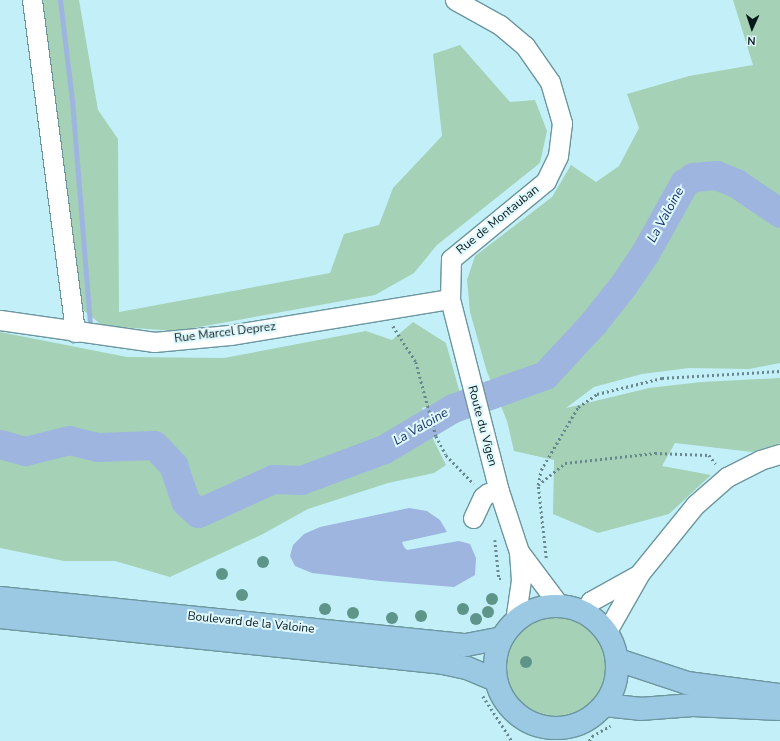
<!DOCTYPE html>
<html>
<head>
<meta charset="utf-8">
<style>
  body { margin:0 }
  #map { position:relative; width:780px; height:741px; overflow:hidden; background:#c3f0f8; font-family:"Nunito Sans",sans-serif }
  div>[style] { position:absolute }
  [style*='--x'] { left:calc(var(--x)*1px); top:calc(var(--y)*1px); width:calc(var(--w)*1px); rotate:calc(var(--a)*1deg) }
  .green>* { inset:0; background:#a5d1b6 }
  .round { border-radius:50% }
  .water>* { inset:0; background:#9eb5df }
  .stream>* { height:5px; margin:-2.5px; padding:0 2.5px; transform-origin:2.5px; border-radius:2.5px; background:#9eb5df }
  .river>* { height:29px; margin:-14.5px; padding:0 14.5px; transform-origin:14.5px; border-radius:14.5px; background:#9eb5df }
  .path>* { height:2.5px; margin-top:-1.25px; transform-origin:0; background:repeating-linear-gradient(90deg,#68888d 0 2px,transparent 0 5px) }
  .roads { filter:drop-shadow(1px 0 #6c969e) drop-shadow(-1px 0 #6c969e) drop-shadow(0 1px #6c969e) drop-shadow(0 -1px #6c969e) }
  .minor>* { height:19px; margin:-9.5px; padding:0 9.5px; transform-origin:9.5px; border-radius:9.5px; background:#fff }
  .major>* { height:22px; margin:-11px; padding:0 11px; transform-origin:11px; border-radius:11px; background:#9bc9e3 }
  .major>.ring { margin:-11px; padding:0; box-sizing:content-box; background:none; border:22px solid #9bc9e3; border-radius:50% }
  .trees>* { width:12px; height:12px; margin:-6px; border-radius:50%; background:#5f9589 }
  span { translate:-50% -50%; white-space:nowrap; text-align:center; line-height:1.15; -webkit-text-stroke:4px #dff9fe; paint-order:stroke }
  .street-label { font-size:12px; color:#07181a }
  .water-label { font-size:13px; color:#162f63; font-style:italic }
  .north { position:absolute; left:732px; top:8px; width:40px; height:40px; -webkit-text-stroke:3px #dff9fe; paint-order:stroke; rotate:183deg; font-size:11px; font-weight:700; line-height:16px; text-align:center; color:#07181a }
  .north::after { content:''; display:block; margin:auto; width:14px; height:18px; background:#07181a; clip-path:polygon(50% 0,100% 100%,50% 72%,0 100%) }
</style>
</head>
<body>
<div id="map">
  <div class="green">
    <div style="clip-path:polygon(43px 0,79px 0,98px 110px,118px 139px,119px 312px,330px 273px,344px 234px,379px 225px,393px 188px,442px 136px,433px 54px,460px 45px,510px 102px,535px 100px,547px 131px,540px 163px,437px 245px,414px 273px,375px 295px,177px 331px,103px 326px,82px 309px)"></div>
    <div style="clip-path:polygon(733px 0,780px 0,780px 363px,749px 369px,689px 368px,642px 374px,594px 387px,566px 408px,649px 388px,701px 382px,780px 378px,780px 443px,752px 452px,675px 443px,662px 466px,711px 475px,669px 514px,598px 533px,553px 514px,554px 460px,514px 451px,507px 421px,487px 372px,470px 312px,467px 280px,475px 256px,552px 197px,571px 165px,596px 182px,619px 166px,639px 128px,627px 94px,689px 76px,753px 65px)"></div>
    <div style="clip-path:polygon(413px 322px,446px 343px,461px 397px,422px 408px,427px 427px,446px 465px,434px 473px,388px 483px,308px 509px,261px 535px,170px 577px,115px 561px,64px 561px,0 548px,0 332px,127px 357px,224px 358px,366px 331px,392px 340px)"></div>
    <div class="round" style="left:505px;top:614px;width:104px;height:104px"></div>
  </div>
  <div class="water">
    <div style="clip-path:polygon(409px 508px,427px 511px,440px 520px,447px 532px,402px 542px,404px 547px,407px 550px,459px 541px,470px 544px,476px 558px,475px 575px,454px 587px,380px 581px,312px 573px,295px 566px,290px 556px,293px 545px,304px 534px,320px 527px)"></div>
  </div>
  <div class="stream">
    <div style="--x:60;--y:0;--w:101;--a:83.2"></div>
    <div style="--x:72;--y:100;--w:225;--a:85.4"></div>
  </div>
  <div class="river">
    <div style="--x:0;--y:444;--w:26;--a:16"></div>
    <div style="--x:25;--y:451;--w:45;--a:-14"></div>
    <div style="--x:69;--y:440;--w:29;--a:14"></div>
    <div style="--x:97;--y:447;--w:57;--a:-2"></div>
    <div style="--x:154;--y:445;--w:28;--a:46"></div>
    <div style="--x:173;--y:465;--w:39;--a:71"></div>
    <div style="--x:186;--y:502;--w:16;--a:43"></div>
    <div style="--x:198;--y:513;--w:82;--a:-24.4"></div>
    <div style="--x:273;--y:479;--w:28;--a:2"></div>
    <div style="--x:301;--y:480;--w:89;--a:-20.5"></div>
    <div style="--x:384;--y:449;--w:80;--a:-30.7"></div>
    <div style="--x:453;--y:408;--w:98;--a:-19.7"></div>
    <div style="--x:545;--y:375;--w:72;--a:-47.2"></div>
    <div style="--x:594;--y:322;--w:48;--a:-51.7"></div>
    <div style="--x:624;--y:284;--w:37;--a:-56"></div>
    <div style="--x:645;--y:253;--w:80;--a:-60.9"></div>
    <div style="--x:684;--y:183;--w:11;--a:-34"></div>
    <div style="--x:693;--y:177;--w:23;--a:-5"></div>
    <div style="--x:716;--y:175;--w:22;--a:22"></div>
    <div style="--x:736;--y:183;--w:53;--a:34.3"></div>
  </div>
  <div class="path">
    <div style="--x:393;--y:326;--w:43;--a:57.4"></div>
    <div style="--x:416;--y:362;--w:77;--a:74.9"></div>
    <div style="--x:436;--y:436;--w:21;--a:62"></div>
    <div style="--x:446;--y:455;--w:40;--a:46"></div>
    <div style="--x:538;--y:485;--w:35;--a:-39"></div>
    <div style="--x:565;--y:463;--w:91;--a:-6.3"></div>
    <div style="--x:655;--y:453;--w:54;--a:2.1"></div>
    <div style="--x:709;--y:455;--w:11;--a:52"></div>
    <div style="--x:495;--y:540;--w:39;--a:84"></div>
    <div style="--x:499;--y:579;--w:5;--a:0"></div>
    <div style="--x:546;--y:558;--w:73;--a:-96.3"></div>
    <div style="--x:538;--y:485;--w:15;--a:-79"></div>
    <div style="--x:541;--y:470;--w:73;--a:-59.6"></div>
    <div style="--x:578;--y:407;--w:23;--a:-34"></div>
    <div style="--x:597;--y:394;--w:67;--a:-13.8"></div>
    <div style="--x:662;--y:378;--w:118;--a:-3.4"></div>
    <div style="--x:483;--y:696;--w:54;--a:57.2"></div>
    <div style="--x:589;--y:741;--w:6;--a:-59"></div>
    <div style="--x:592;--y:736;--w:21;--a:-29"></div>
  </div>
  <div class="roads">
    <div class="minor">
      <div style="--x:32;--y:0;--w:335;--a:82.6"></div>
      <div style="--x:455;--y:0;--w:51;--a:29.1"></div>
      <div style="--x:500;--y:25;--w:33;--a:40"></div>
      <div style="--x:525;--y:46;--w:44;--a:55.2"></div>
      <div style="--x:550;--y:82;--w:43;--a:73.7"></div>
      <div style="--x:562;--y:123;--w:33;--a:97"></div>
      <div style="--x:558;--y:156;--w:28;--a:116"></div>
      <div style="--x:546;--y:181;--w:123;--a:140.6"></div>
      <div style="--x:451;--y:259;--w:40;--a:91.4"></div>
      <div style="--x:450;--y:299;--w:198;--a:75.7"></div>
      <div style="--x:499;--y:491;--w:64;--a:71.8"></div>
      <div style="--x:519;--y:552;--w:28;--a:86"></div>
      <div style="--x:521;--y:580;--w:41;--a:98.3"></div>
      <div style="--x:0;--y:320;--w:156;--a:8.1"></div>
      <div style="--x:154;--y:342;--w:76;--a:-5.3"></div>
      <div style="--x:230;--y:335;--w:223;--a:-9.3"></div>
      <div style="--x:473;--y:518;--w:23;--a:-65"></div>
      <div style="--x:483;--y:497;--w:6;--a:-39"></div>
      <div style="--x:488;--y:493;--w:11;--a:-10"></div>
      <div style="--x:520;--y:553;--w:65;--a:53.1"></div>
      <div style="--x:584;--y:611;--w:12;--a:-55"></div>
      <div style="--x:591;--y:601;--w:54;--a:-29"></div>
      <div style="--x:607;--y:631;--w:67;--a:-60.4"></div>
      <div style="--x:640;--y:573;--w:87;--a:-51"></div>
      <div style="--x:695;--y:505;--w:43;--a:-41.2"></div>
      <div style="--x:727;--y:477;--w:37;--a:-27"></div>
      <div style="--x:760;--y:460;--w:21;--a:-17"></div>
    </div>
    <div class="major">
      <div style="--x:0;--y:598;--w:468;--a:5.8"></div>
      <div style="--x:466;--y:645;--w:36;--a:-11"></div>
      <div class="ring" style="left:495px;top:606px;width:100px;height:100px"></div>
      <div style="--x:0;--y:617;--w:445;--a:5.9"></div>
      <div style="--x:443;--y:663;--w:25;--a:12"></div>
      <div style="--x:467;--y:668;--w:30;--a:23"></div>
      <div style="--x:618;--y:660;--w:73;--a:18.4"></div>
      <div style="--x:687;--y:683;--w:94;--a:7.4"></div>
      <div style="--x:604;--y:705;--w:36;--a:6"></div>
      <div style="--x:640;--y:709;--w:53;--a:-4.3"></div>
      <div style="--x:693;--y:705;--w:87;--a:2.6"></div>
    </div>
  </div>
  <div class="trees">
    <div style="left:263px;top:562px"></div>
    <div style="left:222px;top:574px"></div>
    <div style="left:242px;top:595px"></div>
    <div style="left:492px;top:599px"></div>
    <div style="left:325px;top:609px"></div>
    <div style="left:463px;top:609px"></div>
    <div style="left:488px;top:612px"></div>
    <div style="left:353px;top:613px"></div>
    <div style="left:421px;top:616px"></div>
    <div style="left:392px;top:618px"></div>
    <div style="left:476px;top:619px"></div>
    <div style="left:526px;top:662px"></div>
  </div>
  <div class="street-label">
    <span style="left:498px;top:220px;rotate:-39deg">Rue de Montauban</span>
    <span style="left:225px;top:333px;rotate:-7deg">Rue Marcel Deprez</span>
    <span style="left:482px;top:426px;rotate:75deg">Route du Vigen</span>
    <span style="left:251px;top:623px;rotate:6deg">Boulevard de la Valoine</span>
  </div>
  <div class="water-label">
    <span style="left:666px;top:215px;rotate:-61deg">La Valoine</span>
    <span style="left:421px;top:427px;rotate:-30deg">La Valoine</span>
  </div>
  <div class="north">N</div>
</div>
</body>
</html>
